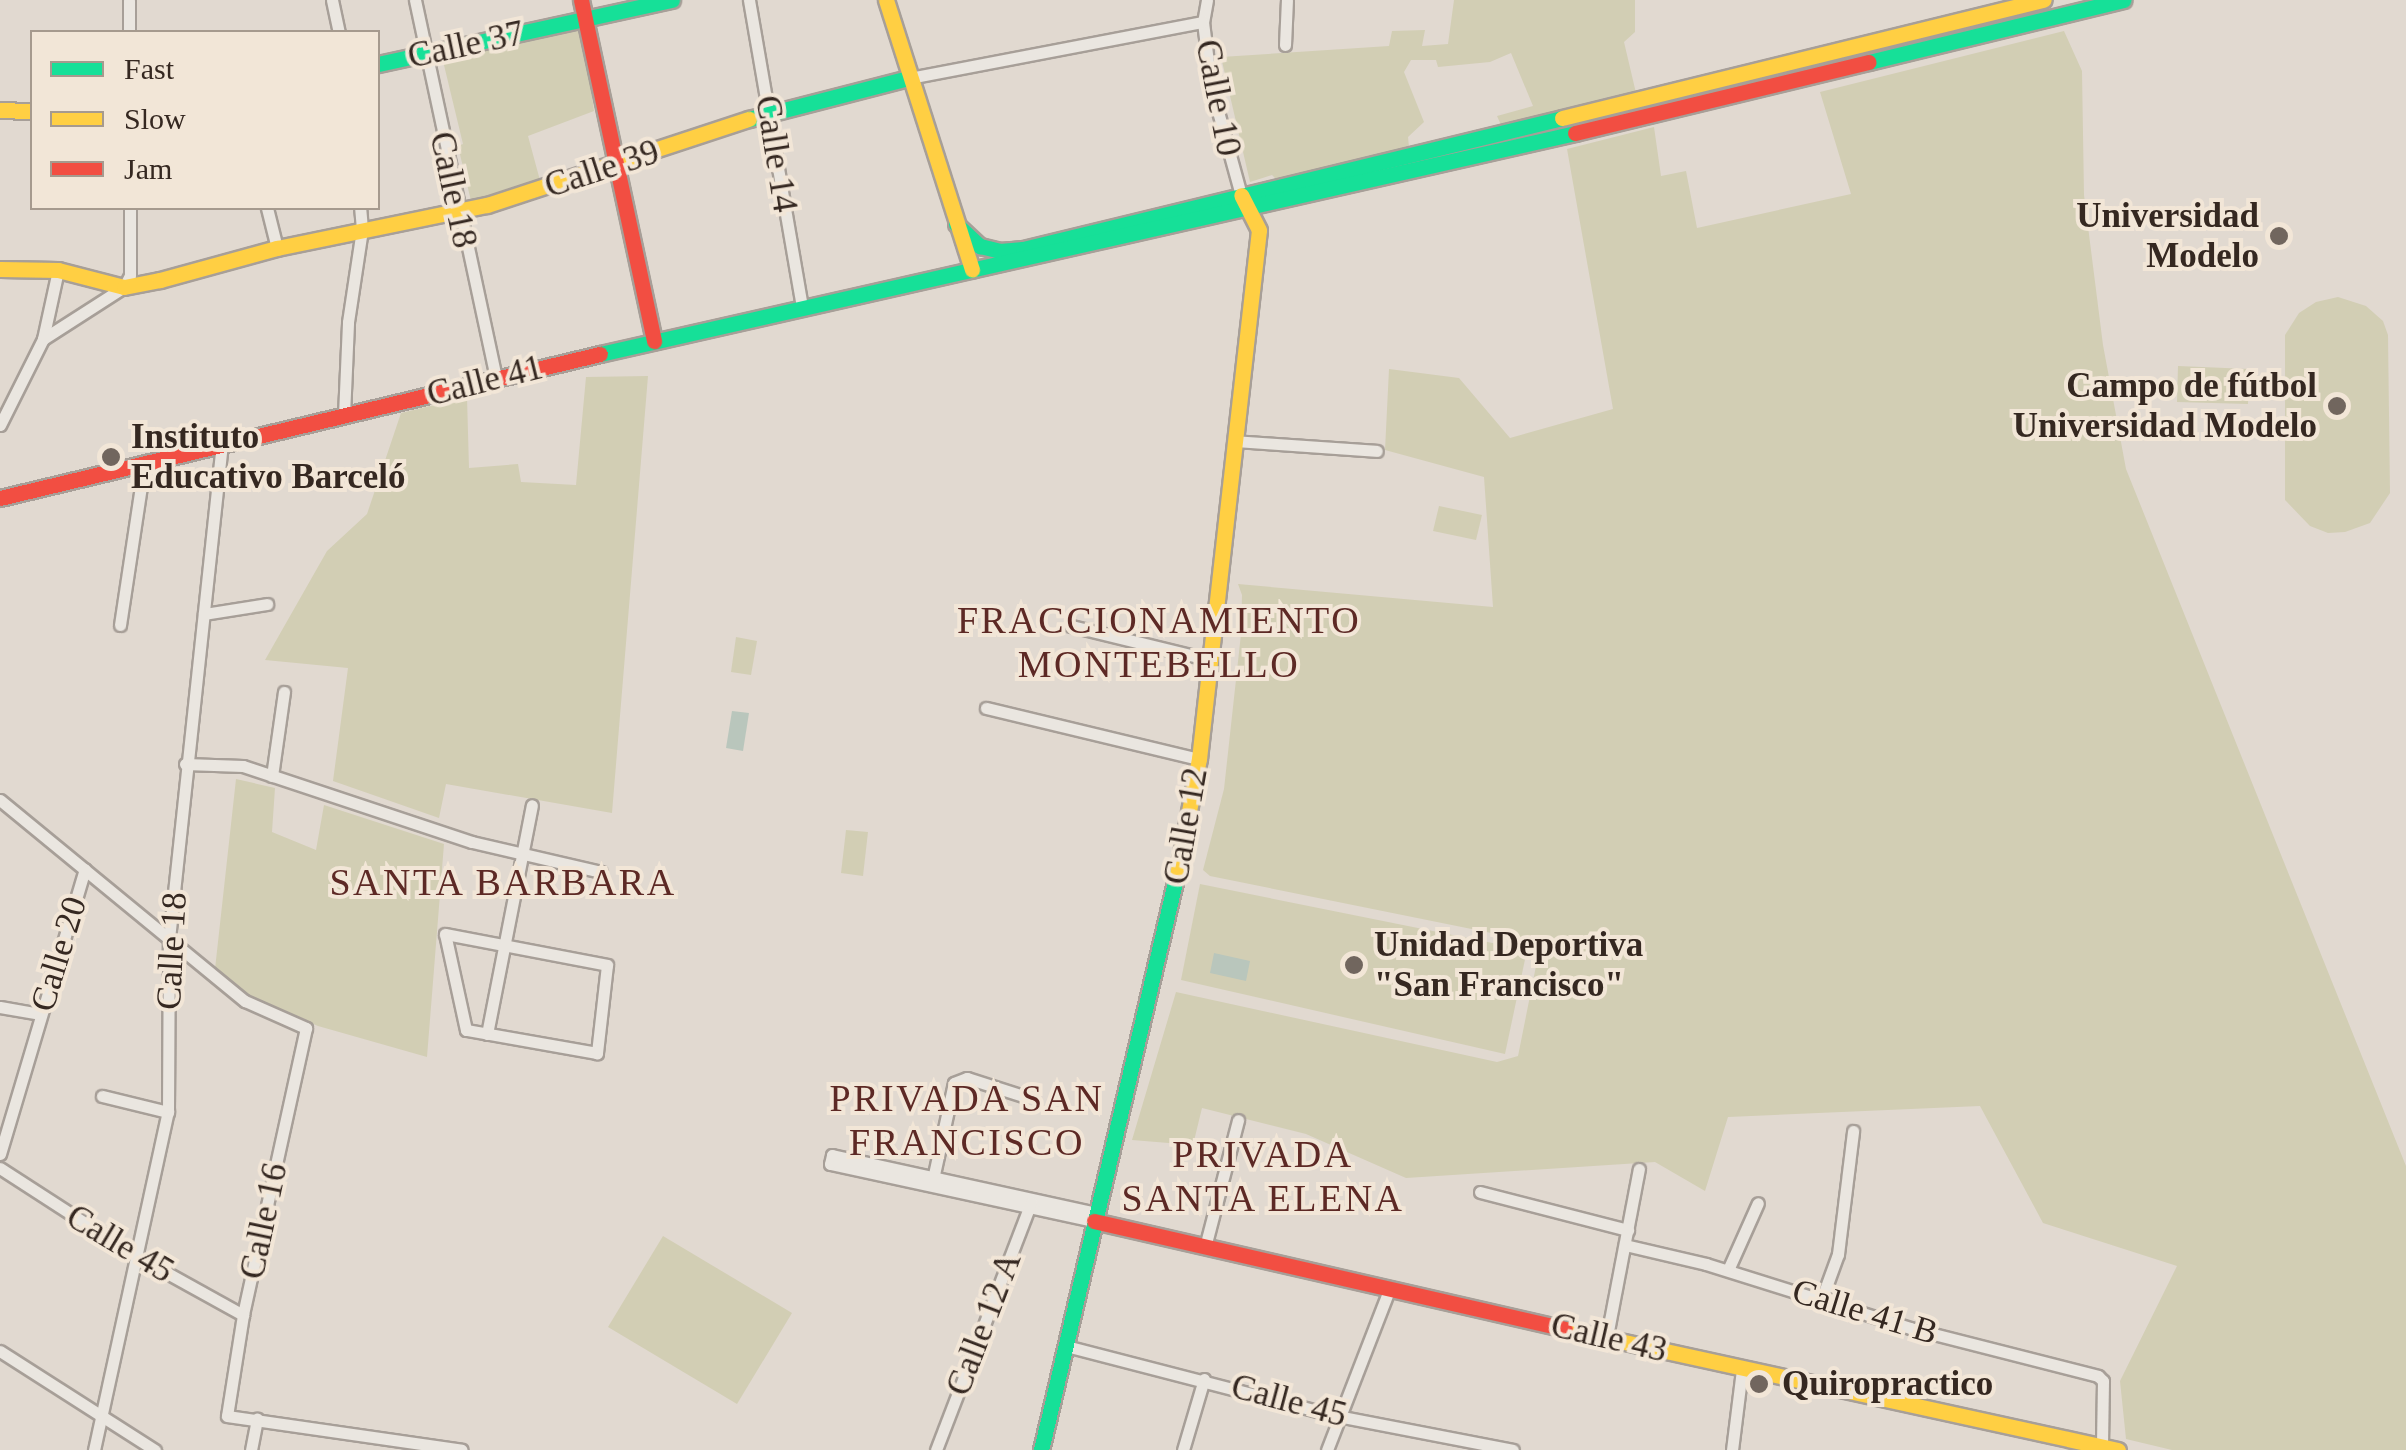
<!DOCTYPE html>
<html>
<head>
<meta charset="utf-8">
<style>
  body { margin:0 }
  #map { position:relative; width:2406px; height:1450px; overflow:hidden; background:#e1d9d0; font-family:"Times New Roman",serif }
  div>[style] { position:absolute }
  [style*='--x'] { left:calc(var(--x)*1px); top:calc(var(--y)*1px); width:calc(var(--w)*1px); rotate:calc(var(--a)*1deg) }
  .green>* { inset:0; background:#d2ceb4 }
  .water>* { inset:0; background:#b9c6bc }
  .roads { filter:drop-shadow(2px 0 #a79f98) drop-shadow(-2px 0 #a79f98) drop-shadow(0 2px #a79f98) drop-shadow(0 -2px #a79f98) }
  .street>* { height:11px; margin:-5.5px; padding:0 5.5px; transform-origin:5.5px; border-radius:5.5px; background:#eae6e0 }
  .fast>* { height:15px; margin:-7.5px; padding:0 7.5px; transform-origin:7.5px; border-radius:7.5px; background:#16e098 }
  .slow>* { height:15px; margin:-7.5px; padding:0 7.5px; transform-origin:7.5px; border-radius:7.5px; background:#ffcf43 }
  .jam>* { height:15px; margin:-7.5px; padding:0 7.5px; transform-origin:7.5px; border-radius:7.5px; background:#f24e42 }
  .dots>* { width:28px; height:28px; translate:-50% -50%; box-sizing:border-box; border:5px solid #f2e6d7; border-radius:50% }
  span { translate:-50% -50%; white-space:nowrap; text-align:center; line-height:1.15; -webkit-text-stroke:8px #f2e6d7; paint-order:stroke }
  .street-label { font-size:35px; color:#352821 }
  .poi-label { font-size:35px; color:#352821; font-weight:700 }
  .right { translate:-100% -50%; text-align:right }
  .left { translate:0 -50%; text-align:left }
  .neighbourhood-label { font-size:38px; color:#5d2925; letter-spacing:2.5px }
  .legend { position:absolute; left:30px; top:30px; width:350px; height:180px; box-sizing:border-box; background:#f2e6d7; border:2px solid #a69a8e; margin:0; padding:12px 18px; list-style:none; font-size:30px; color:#352821 }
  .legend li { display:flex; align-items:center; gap:20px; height:50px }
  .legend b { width:50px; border:2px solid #a69a8e }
</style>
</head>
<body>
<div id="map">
  <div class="green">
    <div style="clip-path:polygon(1454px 0,1635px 0,1635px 32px,1624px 42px,1636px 93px,1501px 125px,1497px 116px,1533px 106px,1511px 53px,1490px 62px,1438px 67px,1436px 60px,1411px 60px,1404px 72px,1424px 122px,1408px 137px,1409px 147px,1277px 180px,1272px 175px,1250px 182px,1221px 57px,1389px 46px,1392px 31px,1425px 30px,1422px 46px,1448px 44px)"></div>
    <div style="clip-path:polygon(583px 27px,594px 111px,528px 136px,541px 184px,471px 201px,458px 146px,463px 144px,443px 61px)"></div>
    <div style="clip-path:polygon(2064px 31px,2082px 71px,2084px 195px,2103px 345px,2126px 469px,2406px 1166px,2406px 1450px,2172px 1450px,2126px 1439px,2120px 1381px,2177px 1266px,2043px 1223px,1980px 1106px,1728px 1117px,1705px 1191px,1655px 1162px,1406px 1178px,1306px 1134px,1202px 1108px,1193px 1145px,1132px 1140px,1176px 992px,1497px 1062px,1518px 1056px,1539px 951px,1526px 940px,1210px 876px,1203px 870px,1224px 789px,1241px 634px,1242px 595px,1238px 584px,1493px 607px,1484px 477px,1385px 450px,1389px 369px,1459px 378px,1510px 438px,1613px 409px,1567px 149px,1654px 127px,1661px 176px,1686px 171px,1697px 228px,1851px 194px,1820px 92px)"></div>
    <div style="clip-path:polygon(2338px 297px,2366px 306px,2383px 321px,2388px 335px,2390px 493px,2370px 523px,2345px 532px,2328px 533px,2310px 526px,2285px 500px,2285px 335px,2299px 313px,2316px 302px)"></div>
    <div style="clip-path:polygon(2178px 366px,2249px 369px,2248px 404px,2177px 402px)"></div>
    <div style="clip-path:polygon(648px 376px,612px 813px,446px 784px,439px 818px,333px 781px,348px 668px,265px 660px,327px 551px,367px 514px,401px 413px,467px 397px,469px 468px,518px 464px,521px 482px,576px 485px,586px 377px)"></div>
    <div style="clip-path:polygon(1439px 506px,1482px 515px,1476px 540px,1433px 531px)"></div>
    <div style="clip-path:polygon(736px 637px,757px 641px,751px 675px,731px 672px)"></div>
    <div style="clip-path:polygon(236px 779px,275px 788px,272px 832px,316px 850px,324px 805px,444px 844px,427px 1057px,318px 1026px,242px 993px,215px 969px)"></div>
    <div style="clip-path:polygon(846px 830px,868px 832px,863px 876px,841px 873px)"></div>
    <div style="clip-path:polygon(1200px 884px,1527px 950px,1505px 1054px,1181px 980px)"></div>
    <div style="clip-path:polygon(663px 1236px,792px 1313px,737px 1404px,608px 1327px)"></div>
  </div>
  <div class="water">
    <div style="clip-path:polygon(732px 711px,749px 713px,743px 751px,726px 748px)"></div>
    <div style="clip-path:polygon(1214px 953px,1250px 961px,1246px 981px,1210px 973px)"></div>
  </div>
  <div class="roads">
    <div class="street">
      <div style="--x:129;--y:0;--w:32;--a:90"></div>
      <div style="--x:332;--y:0;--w:33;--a:78"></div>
      <div style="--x:415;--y:0;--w:387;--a:77.9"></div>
      <div style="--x:749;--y:0;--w:313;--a:80.2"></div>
      <div style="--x:1207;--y:0;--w:22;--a:100"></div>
      <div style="--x:1203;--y:22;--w:64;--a:82.9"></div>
      <div style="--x:1211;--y:86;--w:113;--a:74.6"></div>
      <div style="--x:1285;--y:45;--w:45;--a:-87.5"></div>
      <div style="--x:909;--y:78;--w:299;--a:-10.8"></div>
      <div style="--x:267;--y:208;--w:41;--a:76"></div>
      <div style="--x:43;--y:339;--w:71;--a:-77.7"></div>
      <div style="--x:344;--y:415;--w:93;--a:-87.5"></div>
      <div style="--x:348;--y:322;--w:94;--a:-81.4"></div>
      <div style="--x:362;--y:229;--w:21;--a:-95"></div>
      <div style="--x:0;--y:425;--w:96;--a:-63.4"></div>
      <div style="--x:43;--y:339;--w:96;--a:-32.7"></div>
      <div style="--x:124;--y:287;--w:13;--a:-63"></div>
      <div style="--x:130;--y:275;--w:67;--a:-90"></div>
      <div style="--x:1234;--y:441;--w:143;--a:4"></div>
      <div style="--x:204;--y:614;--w:64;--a:-9"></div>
      <div style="--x:120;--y:625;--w:161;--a:-81.4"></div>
      <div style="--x:1071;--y:626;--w:144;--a:13.7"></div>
      <div style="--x:986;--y:708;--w:219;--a:13.5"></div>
      <div style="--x:185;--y:764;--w:58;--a:2"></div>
      <div style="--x:243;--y:766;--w:241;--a:18.4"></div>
      <div style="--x:472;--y:842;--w:132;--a:13.1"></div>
      <div style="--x:272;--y:776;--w:85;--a:-81.9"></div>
      <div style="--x:0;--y:800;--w:317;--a:39.4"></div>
      <div style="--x:245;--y:1001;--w:67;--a:23.9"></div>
      <div style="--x:306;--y:1028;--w:294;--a:102.4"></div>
      <div style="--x:243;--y:1315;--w:102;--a:99"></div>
      <div style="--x:227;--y:1416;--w:237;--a:8.2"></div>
      <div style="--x:445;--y:934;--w:165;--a:10.8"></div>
      <div style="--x:607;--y:965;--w:89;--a:96.5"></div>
      <div style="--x:597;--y:1053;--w:133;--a:-170"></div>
      <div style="--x:466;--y:1030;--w:98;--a:-102.3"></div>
      <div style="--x:0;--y:1007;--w:40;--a:10"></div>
      <div style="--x:487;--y:1034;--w:233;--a:-78.9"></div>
      <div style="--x:102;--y:1096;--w:68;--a:13.6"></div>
      <div style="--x:0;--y:1154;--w:297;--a:-73.4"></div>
      <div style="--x:0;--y:1168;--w:158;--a:32.9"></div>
      <div style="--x:133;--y:1254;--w:126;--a:29"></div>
      <div style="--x:933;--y:1179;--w:98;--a:-77.7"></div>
      <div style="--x:954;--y:1083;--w:14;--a:-21"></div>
      <div style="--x:967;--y:1078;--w:59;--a:17.8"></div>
      <div style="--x:1480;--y:1192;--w:153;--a:14.4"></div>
      <div style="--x:1094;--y:1221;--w:270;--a:-167.8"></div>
      <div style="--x:830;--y:1164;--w:9;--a:-77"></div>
      <div style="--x:832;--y:1155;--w:270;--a:12.4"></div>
      <div style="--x:1625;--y:1245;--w:83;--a:13.2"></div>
      <div style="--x:1706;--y:1264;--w:214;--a:17.4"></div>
      <div style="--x:1910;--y:1328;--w:194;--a:14.3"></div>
      <div style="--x:2098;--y:1376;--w:7;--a:45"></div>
      <div style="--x:2103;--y:1381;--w:65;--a:90.9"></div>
      <div style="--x:1205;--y:1247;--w:131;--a:-75.4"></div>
      <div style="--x:1728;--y:1270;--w:73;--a:-65.9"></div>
      <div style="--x:1822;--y:1298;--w:47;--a:-70"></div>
      <div style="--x:1838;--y:1254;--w:124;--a:-83"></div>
      <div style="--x:1607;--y:1336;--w:170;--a:-79.2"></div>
      <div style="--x:1066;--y:1346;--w:280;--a:14.5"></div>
      <div style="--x:1337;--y:1416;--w:179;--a:10.9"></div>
      <div style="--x:0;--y:1351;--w:184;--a:32.6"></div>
      <div style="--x:94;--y:1450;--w:346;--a:-77.7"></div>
      <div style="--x:168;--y:1112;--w:173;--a:-89.7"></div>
      <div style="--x:169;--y:939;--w:496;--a:-83.9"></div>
      <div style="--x:251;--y:1450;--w:32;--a:-79"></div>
      <div style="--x:936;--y:1450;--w:266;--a:-69"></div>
      <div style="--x:1183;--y:1450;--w:74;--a:-73.5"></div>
      <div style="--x:1327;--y:1450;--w:172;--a:-68.8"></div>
      <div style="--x:1732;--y:1450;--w:81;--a:-82.9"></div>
    </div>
    <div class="fast">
      <div style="--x:1869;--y:62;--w:262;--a:-13.7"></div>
      <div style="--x:378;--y:64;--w:301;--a:-12.3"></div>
      <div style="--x:749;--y:119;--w:165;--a:-14.4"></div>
      <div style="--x:956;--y:224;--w:33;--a:43"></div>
      <div style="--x:980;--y:246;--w:21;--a:14"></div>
      <div style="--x:1000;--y:251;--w:23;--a:-5"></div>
      <div style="--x:1023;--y:249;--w:555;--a:-13.66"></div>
      <div style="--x:600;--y:354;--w:1000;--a:-12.77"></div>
      <div style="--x:1041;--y:1450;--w:592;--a:-76.72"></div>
    </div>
    <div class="slow">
      <div style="--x:886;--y:0;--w:283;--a:72.3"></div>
      <div style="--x:0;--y:110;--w:32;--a:2"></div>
      <div style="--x:1562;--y:118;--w:496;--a:-13.8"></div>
      <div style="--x:0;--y:269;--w:58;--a:1"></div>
      <div style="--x:58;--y:270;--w:68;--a:14.4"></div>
      <div style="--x:124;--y:287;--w:37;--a:-11"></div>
      <div style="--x:160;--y:280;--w:121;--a:-15.3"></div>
      <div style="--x:277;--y:248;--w:214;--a:-11.6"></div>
      <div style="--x:487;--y:205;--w:276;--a:-18.2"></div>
      <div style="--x:1177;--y:874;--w:117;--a:-79.2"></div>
      <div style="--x:1199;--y:759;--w:532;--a:-83.53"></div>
      <div style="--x:1259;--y:230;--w:39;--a:-117"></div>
      <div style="--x:1565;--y:1329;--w:566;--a:12.34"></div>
    </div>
    <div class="jam">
      <div style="--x:581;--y:0;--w:349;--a:77.9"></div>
      <div style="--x:1575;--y:133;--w:302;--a:-13.6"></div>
      <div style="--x:0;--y:498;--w:617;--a:-13.5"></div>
      <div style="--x:1094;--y:1221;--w:483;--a:12.9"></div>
    </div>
  </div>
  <div class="dots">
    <div style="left:2279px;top:236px;background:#71665e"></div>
    <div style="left:2337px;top:406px;background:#71665e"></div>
    <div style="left:111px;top:457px;background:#71665e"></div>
    <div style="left:1354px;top:965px;background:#71665e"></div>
    <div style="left:1759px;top:1384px;background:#71665e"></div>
  </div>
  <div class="street-label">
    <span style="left:466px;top:45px;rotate:-12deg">Calle 37</span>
    <span style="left:1218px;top:98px;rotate:79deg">Calle 10</span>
    <span style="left:776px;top:154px;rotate:81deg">Calle 14</span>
    <span style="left:602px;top:169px;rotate:-18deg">Calle 39</span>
    <span style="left:453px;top:190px;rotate:78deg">Calle 18</span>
    <span style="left:485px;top:381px;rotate:-14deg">Calle 41</span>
    <span style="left:1186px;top:826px;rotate:-80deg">Calle 12</span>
    <span style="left:172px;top:951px;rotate:-87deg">Calle 18</span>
    <span style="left:59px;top:954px;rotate:-73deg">Calle 20</span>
    <span style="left:264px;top:1221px;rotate:-78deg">Calle 16</span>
    <span style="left:120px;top:1244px;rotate:31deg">Calle 45</span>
    <span style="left:1865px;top:1312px;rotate:17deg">Calle 41 B</span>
    <span style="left:984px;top:1324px;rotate:-69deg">Calle 12 A</span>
    <span style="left:1609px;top:1338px;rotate:13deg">Calle 43</span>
    <span style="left:1289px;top:1401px;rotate:15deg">Calle 45</span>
  </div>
  <div class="poi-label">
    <span class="right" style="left:2259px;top:236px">Universidad<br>Modelo</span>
    <span class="right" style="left:2317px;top:406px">Campo de fútbol<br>Universidad Modelo</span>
    <span class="left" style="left:131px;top:457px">Instituto<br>Educativo Barceló</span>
    <span class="left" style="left:1374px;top:965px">Unidad Deportiva<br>"San Francisco"</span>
    <span class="left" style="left:1782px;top:1384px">Quiropractico</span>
  </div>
  <div class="neighbourhood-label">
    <span style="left:1159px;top:643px">FRACCIONAMIENTO<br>MONTEBELLO</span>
    <span style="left:503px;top:883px">SANTA BARBARA</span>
    <span style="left:967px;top:1121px">PRIVADA SAN<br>FRANCISCO</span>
    <span style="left:1263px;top:1177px">PRIVADA<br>SANTA ELENA</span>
  </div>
  <ul class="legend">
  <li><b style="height:12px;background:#16e098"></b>Fast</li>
  <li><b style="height:12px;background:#ffcf43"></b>Slow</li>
  <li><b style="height:12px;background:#f24e42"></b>Jam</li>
  </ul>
</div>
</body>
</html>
